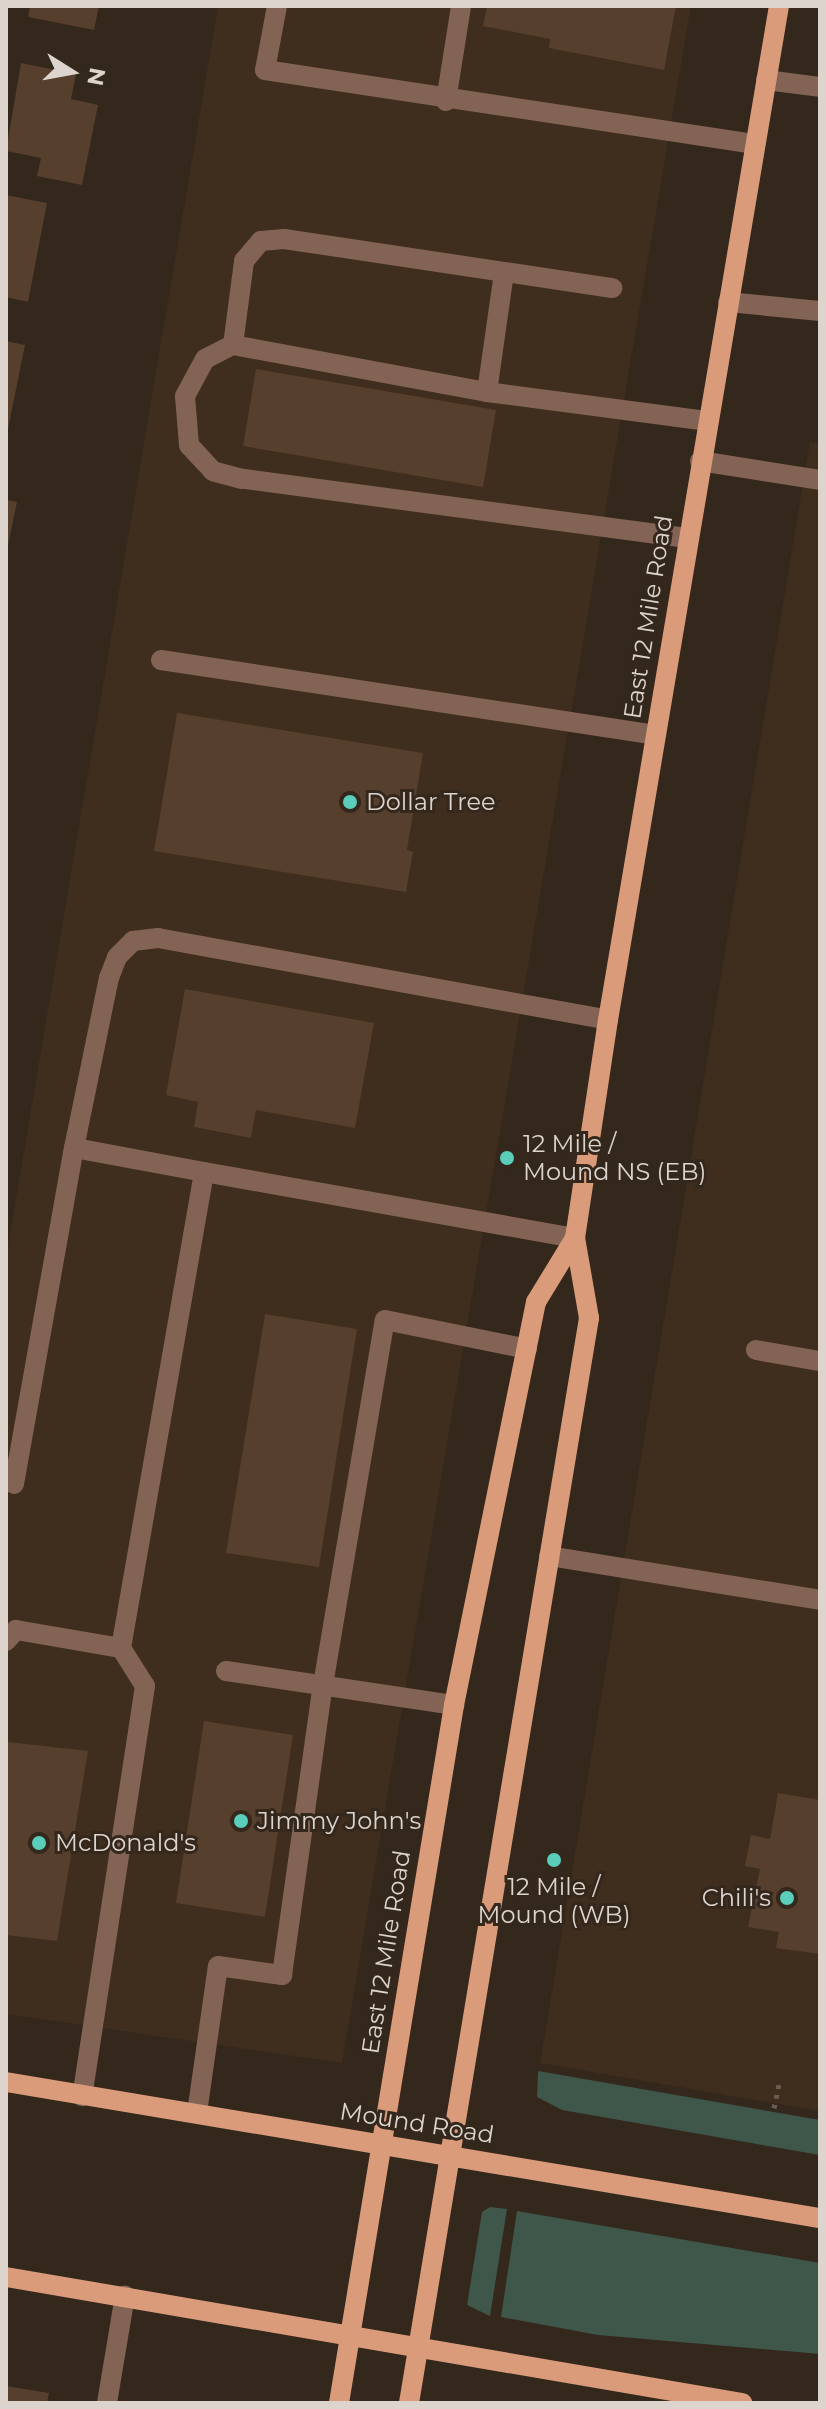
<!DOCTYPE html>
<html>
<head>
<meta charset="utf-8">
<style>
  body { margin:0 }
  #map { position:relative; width:826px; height:2409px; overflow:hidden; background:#34271c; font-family:Montserrat,sans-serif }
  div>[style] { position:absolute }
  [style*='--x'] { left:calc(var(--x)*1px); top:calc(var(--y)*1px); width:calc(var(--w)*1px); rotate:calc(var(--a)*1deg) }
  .built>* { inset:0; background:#3f2d1d }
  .green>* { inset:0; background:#3e574a }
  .building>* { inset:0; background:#563f2c }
  .path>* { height:5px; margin-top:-2.5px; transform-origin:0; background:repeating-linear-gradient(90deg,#695d53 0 4px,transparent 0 10px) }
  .minor>* { height:20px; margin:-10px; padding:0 10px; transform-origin:10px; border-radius:10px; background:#826354 }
  .major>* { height:20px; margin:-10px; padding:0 10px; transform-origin:10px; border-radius:10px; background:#da9b7a }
  .dots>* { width:22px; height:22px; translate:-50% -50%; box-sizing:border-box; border:4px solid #34271c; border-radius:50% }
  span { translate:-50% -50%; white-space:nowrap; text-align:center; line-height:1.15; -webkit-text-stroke:6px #34271c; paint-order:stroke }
  .street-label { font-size:24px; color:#ddd4cd }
  .poi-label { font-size:24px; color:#ddd4cd }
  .left { translate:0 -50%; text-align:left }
  .right { translate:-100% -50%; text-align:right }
  .frame { position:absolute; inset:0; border:8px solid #ddd4cd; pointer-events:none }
  .north { position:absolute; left:32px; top:32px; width:80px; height:80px; -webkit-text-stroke:6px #34271c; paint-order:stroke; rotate:101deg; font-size:22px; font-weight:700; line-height:32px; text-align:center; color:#ddd4cd }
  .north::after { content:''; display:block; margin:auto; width:28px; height:36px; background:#ddd4cd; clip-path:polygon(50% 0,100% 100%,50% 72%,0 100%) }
</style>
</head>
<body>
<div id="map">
  <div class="built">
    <div style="clip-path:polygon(218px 6px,691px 6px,342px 2063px,6px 2014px,6px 1257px)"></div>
    <div style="clip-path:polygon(810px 442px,820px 444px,820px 2111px,540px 2063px)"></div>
  </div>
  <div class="green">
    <div style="clip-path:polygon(538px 2071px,820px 2120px,820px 2155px,562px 2110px,537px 2097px)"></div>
    <div style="clip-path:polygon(490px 2207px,507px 2209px,490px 2316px,467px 2305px,482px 2212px)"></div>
    <div style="clip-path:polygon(517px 2211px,820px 2263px,820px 2354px,598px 2335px,501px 2317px)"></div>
  </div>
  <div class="building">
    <div style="clip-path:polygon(30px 6px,99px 6px,94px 30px,28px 17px)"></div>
    <div style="clip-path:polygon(487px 6px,676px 6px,664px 70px,549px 48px,550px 39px,483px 26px)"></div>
    <div style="clip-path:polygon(21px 63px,76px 74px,71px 99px,98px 105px,82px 185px,37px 176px,41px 158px,6px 151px)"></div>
    <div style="clip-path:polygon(6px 195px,47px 203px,28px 302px,6px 297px)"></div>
    <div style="clip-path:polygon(6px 341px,25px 345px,7px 434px,6px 434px)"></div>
    <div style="clip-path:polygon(256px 369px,496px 410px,483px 487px,243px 446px)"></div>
    <div style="clip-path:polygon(6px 500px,17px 502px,7px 550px,6px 550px)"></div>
    <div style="clip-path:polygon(177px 713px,423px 753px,407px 850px,413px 852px,406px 892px,154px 851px)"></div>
    <div style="clip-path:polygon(185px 989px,374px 1023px,355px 1128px,256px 1110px,251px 1138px,194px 1127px,198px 1102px,166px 1095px)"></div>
    <div style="clip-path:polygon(265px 1314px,357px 1329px,319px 1567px,226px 1553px)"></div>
    <div style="clip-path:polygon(204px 1721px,293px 1735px,265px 1917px,176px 1903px)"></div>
    <div style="clip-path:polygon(8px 1742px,88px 1751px,57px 1941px,6px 1935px)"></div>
    <div style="clip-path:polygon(778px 1793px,820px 1800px,820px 1954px,776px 1948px,779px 1932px,748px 1927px,760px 1869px,745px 1866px,751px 1835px,770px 1839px)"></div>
    <div style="clip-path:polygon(6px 2386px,49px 2393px,47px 2403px,6px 2403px)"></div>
  </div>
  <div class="path">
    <div style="--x:774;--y:2108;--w:24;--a:-78"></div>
  </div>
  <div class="minor">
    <div style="--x:277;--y:6;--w:65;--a:100.6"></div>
    <div style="--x:265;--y:70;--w:496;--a:8.6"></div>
    <div style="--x:766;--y:80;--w:54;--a:7.4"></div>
    <div style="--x:446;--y:101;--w:96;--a:-81"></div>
    <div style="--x:728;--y:302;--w:92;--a:5.6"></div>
    <div style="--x:233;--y:345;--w:85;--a:-82.5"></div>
    <div style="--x:244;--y:261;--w:26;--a:-50"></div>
    <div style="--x:261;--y:241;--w:23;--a:-5"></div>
    <div style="--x:284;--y:239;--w:332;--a:8.5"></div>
    <div style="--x:487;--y:392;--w:121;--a:-81.9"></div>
    <div style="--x:700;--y:461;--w:121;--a:9"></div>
    <div style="--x:687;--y:538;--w:449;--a:-172.4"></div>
    <div style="--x:242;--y:479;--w:30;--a:-165"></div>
    <div style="--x:213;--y:471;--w:35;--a:-133"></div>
    <div style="--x:189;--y:445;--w:49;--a:-94.7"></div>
    <div style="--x:185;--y:396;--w:42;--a:-61.6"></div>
    <div style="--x:205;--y:359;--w:31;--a:-27"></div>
    <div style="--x:233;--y:345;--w:258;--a:10.5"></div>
    <div style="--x:487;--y:392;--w:223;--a:7.5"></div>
    <div style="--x:161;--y:660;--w:500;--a:8.6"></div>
    <div style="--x:204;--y:1172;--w:132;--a:-169.5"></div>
    <div style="--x:74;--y:1148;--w:174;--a:-78.4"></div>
    <div style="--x:109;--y:978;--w:22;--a:-69"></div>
    <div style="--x:117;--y:957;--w:23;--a:-45"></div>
    <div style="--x:133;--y:941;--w:25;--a:-7"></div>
    <div style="--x:158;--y:938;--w:457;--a:10.3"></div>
    <div style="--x:756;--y:1350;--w:65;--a:9.8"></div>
    <div style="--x:14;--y:1484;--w:341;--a:-79.9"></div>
    <div style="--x:549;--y:1556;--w:275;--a:9.2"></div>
    <div style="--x:6;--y:1641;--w:15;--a:-48"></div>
    <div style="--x:16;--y:1630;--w:107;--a:9.7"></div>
    <div style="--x:121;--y:1648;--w:45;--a:57.7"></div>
    <div style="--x:145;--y:1686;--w:415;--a:98.7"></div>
    <div style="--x:121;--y:1648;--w:483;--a:-80.1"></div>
    <div style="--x:204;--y:1172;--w:377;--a:10.1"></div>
    <div style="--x:226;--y:1671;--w:231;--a:8.5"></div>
    <div style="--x:197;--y:2113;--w:148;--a:-81.9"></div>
    <div style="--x:218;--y:1966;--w:65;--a:8"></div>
    <div style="--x:282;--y:1975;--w:293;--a:-82"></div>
    <div style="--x:323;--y:1685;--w:370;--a:-80.4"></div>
    <div style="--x:385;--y:1320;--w:145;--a:11.5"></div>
    <div style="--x:107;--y:2403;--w:109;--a:-80.5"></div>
  </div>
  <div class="major">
    <div style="--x:6;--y:2082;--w:825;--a:9.49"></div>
    <div style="--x:6;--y:2277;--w:747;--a:9.71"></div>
    <div style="--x:339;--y:2403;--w:707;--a:-80.64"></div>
    <div style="--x:454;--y:1705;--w:411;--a:-78.5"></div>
    <div style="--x:536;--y:1302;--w:75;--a:-58.6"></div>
    <div style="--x:409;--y:2403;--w:1100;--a:-80.58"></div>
    <div style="--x:589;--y:1318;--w:81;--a:-99.9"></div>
    <div style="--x:575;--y:1238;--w:220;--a:-81.4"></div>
    <div style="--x:608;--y:1020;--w:1028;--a:-80.43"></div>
  </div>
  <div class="dots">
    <div style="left:350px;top:802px;background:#5bcebb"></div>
    <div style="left:507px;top:1158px;background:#5bcebb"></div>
    <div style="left:241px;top:1821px;background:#5bcebb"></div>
    <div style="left:39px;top:1843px;background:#5bcebb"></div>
    <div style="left:554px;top:1860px;background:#5bcebb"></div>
    <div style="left:787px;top:1898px;background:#5bcebb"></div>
  </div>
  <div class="street-label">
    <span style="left:648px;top:617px;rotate:-81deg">East 12 Mile Road</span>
    <span style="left:386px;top:1952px;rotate:-81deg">East 12 Mile Road</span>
    <span style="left:417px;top:2123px;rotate:9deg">Mound Road</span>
  </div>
  <div class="poi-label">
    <span class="left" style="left:366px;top:802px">Dollar Tree</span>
    <span class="left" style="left:523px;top:1158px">12 Mile /<br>Mound NS (EB)</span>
    <span class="left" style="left:257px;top:1821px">Jimmy John's</span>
    <span class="left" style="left:55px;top:1843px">McDonald's</span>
    <span style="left:554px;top:1901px">12 Mile /<br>Mound (WB)</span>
    <span class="right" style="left:771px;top:1898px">Chili's</span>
  </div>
  <div class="frame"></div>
  <div class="north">N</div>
</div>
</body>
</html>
